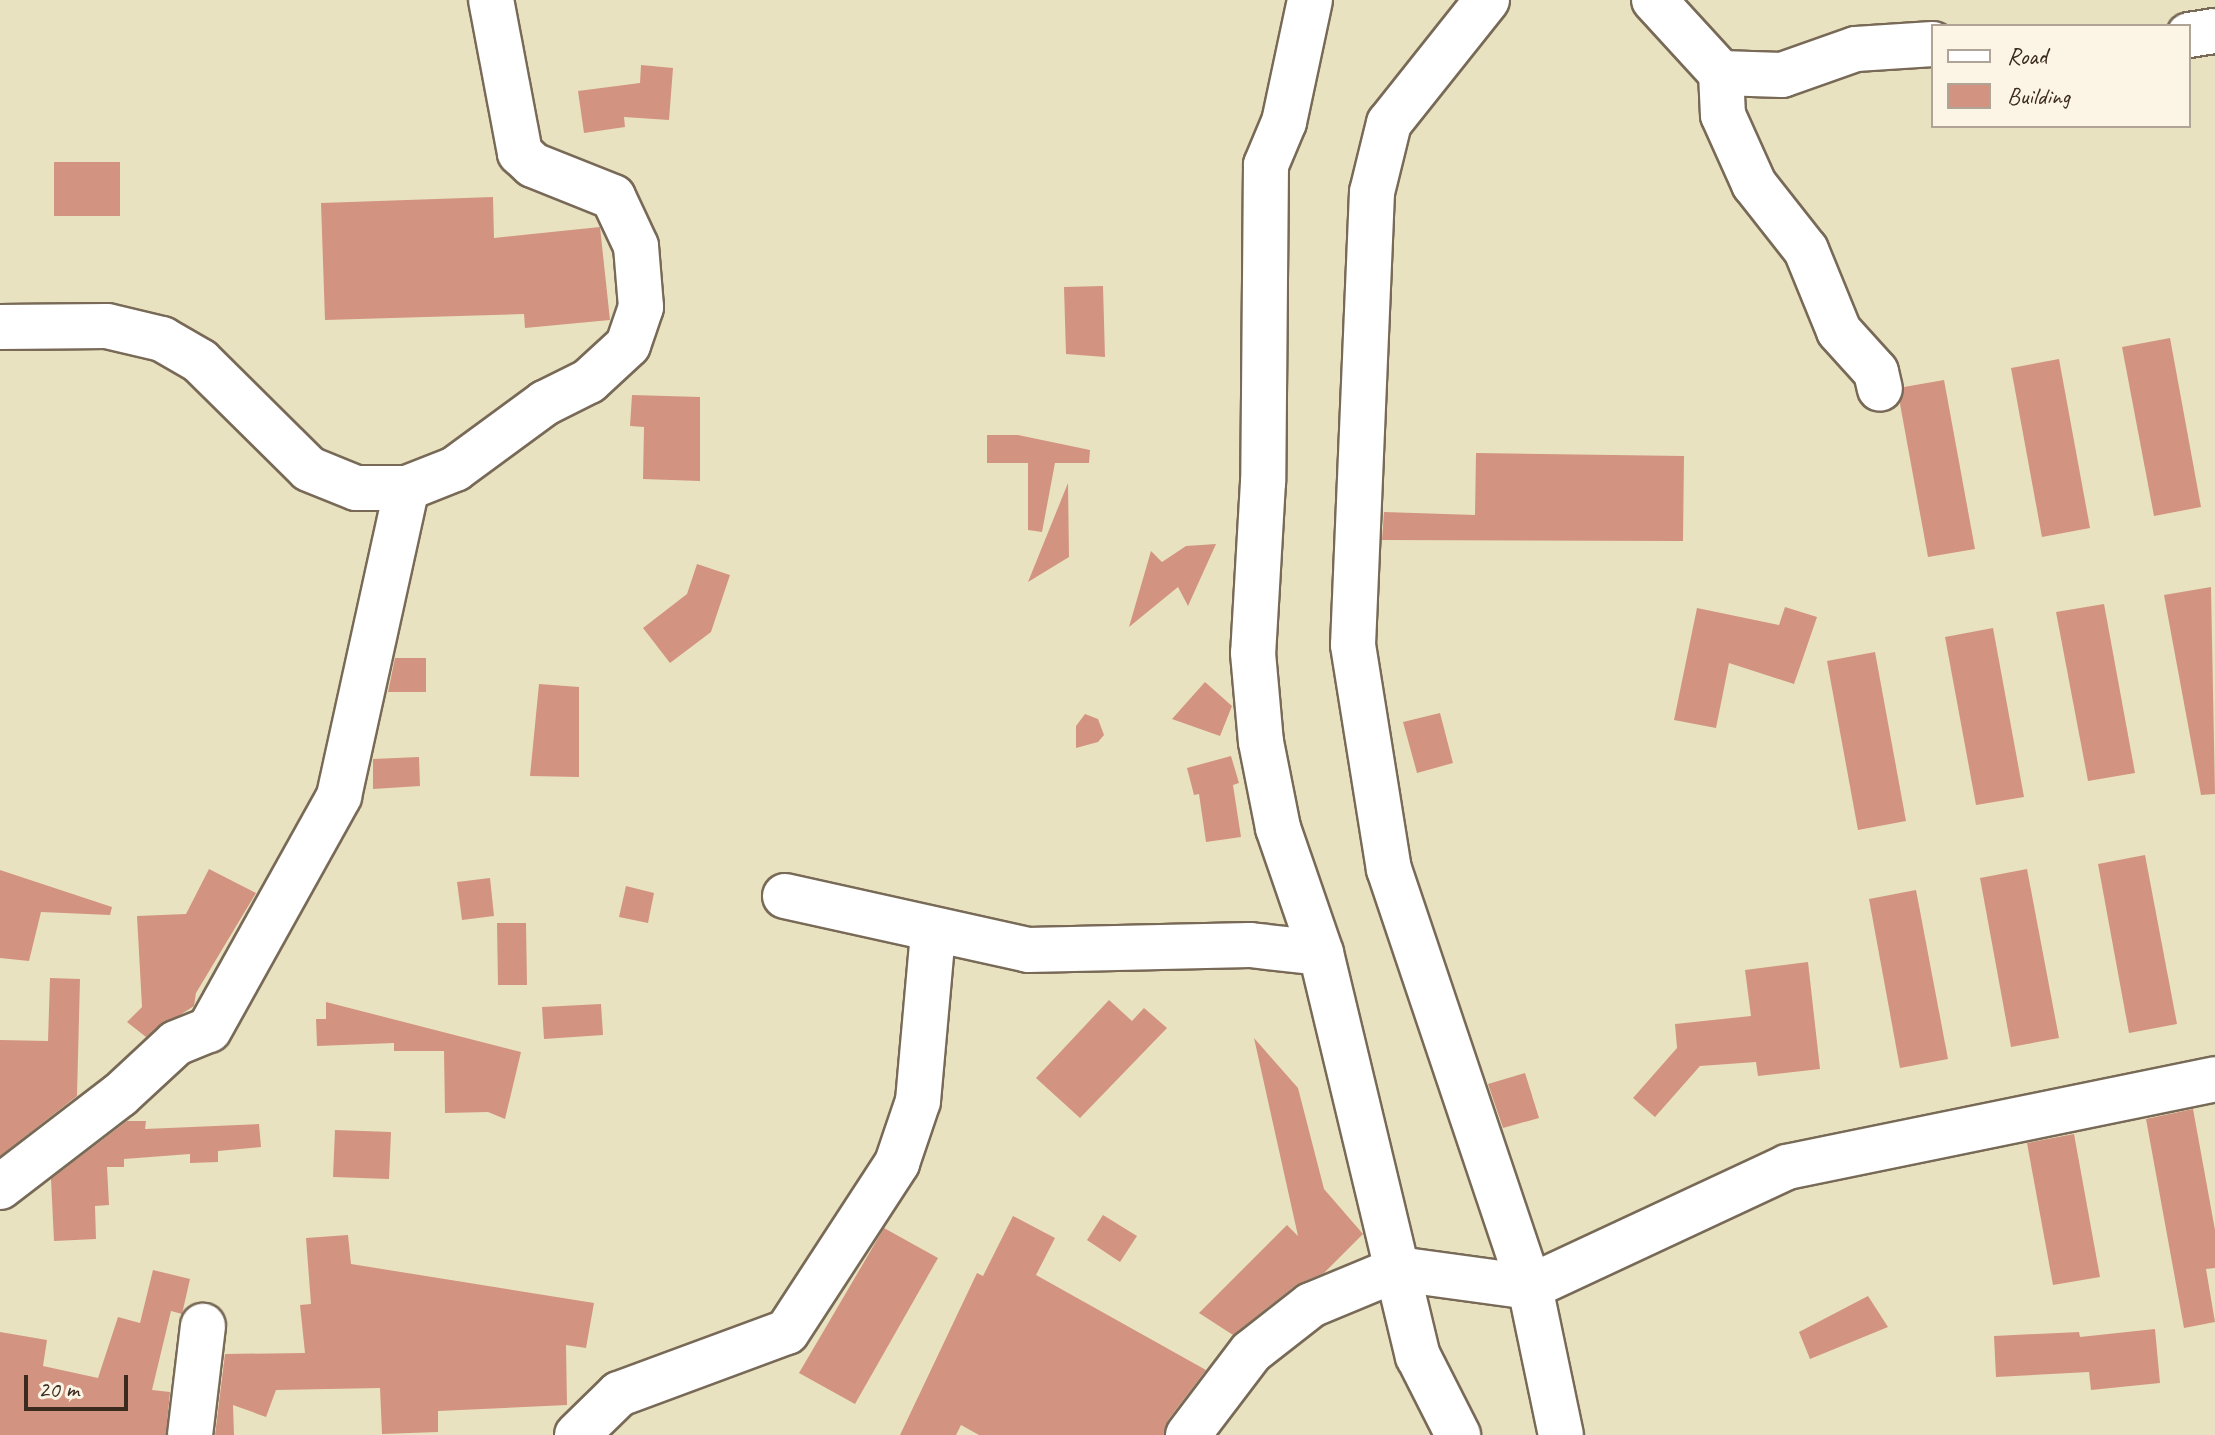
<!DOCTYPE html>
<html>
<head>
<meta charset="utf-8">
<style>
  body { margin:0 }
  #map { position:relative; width:2215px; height:1435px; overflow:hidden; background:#e9e2c0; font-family:Caveat,sans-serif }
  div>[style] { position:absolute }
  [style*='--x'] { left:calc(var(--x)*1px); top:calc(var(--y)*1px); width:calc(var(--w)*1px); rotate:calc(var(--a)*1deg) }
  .building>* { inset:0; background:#d29480 }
  .roads { filter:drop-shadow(2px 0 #786a57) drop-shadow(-2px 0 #786a57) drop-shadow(0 2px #786a57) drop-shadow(0 -2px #786a57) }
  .minor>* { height:44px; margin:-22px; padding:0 22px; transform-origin:22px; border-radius:22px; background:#fff }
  span { translate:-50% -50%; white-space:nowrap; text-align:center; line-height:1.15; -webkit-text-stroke:6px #fcf5e5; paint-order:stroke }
  .legend { position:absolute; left:1931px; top:24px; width:260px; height:104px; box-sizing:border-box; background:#fcf5e5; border:2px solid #afa495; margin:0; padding:10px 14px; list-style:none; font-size:24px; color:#3b2a1e }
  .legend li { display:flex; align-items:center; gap:16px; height:40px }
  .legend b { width:40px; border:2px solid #afa495 }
  .scale { position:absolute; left:24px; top:1375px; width:104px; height:36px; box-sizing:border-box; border:4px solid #3b2a1e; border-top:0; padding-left:10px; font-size:24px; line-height:28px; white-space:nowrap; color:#3b2a1e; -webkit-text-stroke:6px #fcf5e5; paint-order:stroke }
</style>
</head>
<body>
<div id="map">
  <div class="building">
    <div style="clip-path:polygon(641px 65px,673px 68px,669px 120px,624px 117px,625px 127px,584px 133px,578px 91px,640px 83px)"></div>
    <div style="clip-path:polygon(54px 162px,120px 162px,120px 216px,54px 216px)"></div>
    <div style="clip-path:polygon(493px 197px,494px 238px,600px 227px,610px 320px,525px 328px,524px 314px,325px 320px,321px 203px)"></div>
    <div style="clip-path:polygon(1103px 286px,1105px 357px,1066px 354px,1064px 287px)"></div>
    <div style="clip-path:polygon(2170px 338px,2201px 507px,2154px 516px,2122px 347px)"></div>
    <div style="clip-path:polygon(2059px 359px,2090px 528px,2042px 537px,2011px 368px)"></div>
    <div style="clip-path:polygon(1944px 380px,1975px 549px,1928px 557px,1900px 404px,1904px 387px)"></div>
    <div style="clip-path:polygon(632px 395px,700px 397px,700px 481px,643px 479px,644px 427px,630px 426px)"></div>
    <div style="clip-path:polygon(987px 435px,1018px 435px,1090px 450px,1089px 463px,1055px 463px,1042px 532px,1028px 530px,1028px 463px,987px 463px)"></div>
    <div style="clip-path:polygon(1476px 453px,1684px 456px,1683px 541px,1382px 540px,1384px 512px,1475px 515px)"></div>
    <div style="clip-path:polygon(1068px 483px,1069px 557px,1028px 582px)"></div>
    <div style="clip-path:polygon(1216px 544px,1188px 606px,1178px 587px,1129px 627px,1151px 551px,1162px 562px,1186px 546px)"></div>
    <div style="clip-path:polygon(697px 564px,730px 575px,711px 632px,670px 663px,643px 628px,687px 594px)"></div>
    <div style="clip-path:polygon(2211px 587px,2215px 794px,2201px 795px,2164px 595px)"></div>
    <div style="clip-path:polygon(2104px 604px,2135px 773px,2088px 781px,2056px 612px)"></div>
    <div style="clip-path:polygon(1785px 607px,1817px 617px,1794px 684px,1729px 663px,1716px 728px,1674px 720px,1697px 608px,1779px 625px)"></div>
    <div style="clip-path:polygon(1993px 628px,2024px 797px,1976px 805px,1945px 637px)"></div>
    <div style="clip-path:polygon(1875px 652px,1906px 821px,1858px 830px,1827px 661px)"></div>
    <div style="clip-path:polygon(395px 658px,426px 658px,426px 692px,388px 692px)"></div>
    <div style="clip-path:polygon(1205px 682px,1232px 706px,1220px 736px,1172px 719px)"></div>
    <div style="clip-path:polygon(539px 684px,579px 687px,579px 777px,530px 776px)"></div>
    <div style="clip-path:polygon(1440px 713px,1453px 763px,1417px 773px,1403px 722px)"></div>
    <div style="clip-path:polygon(1085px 714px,1098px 719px,1104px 735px,1098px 742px,1076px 748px,1076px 726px)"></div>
    <div style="clip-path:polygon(1231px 756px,1239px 783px,1233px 785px,1241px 837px,1206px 842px,1199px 794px,1194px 795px,1187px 768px)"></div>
    <div style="clip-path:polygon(419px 757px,420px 786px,373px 789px,373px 759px)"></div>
    <div style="clip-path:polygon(2145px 855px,2177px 1024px,2129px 1033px,2098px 864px)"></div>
    <div style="clip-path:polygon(209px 869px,256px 893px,196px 993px,194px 1006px,146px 1037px,127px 1022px,142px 1007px,137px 916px,186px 914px)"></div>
    <div style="clip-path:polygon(2027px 869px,2059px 1038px,2011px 1047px,1980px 878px)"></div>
    <div style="clip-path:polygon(0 870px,112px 907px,110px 915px,41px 912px,29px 961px,0 958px)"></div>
    <div style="clip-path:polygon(490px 878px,494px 916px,462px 920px,457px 882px)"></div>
    <div style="clip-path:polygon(626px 886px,654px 893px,648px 923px,619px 917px)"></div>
    <div style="clip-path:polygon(1916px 890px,1948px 1059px,1900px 1068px,1869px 899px)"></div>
    <div style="clip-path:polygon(497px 923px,526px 923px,527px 985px,498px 985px)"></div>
    <div style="clip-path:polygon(1808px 962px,1820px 1069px,1758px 1076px,1756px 1062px,1700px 1066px,1655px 1117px,1633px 1098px,1677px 1048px,1675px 1024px,1751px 1016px,1745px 970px)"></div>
    <div style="clip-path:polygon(50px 978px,80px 979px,77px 1096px,0 1156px,0 1040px,48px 1041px)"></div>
    <div style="clip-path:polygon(1109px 1000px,1132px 1021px,1144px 1008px,1167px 1028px,1080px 1118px,1036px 1078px)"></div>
    <div style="clip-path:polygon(326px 1002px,521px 1052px,505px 1119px,488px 1112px,445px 1113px,444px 1051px,394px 1051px,394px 1043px,317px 1046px,316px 1019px,326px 1019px)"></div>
    <div style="clip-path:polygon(601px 1004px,603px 1035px,544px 1039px,542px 1007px)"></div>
    <div style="clip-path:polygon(1254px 1038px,1298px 1088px,1324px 1189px,1363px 1234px,1324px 1273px,1296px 1285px,1233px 1335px,1199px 1313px,1287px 1225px,1298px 1236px)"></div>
    <div style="clip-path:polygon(1525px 1073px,1539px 1118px,1503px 1128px,1488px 1084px)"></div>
    <div style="clip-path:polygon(2193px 1109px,2215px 1230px,2215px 1268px,2206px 1269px,2215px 1322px,2184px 1328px,2146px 1119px)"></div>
    <div style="clip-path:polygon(127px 1121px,146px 1121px,145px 1129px,259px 1124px,261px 1147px,218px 1151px,218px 1162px,190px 1163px,190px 1154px,124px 1159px,124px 1167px,107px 1167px,109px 1205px,95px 1206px,96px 1239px,54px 1241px,51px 1179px)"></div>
    <div style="clip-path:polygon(335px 1130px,391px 1132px,389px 1179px,333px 1177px)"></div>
    <div style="clip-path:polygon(2074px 1134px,2100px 1277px,2053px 1285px,2027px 1143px)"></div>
    <div style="clip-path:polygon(1103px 1215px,1137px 1236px,1120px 1262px,1087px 1240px)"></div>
    <div style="clip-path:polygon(1013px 1216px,1055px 1238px,1036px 1275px,1206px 1370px,1168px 1420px,1164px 1435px,979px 1435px,961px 1425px,956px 1435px,900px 1435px,977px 1273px,983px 1276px)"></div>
    <div style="clip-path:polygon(884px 1228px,938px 1258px,855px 1404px,799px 1373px)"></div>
    <div style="clip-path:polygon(348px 1235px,351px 1264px,594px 1303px,586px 1348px,566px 1345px,567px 1405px,438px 1411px,438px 1432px,382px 1434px,380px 1388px,276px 1390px,266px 1417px,233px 1405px,234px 1435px,215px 1435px,225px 1354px,305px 1353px,300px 1305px,311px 1304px,306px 1238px)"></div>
    <div style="clip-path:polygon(153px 1270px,190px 1279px,182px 1314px,171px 1311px,152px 1390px,170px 1392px,166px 1435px,0 1435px,0 1332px,47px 1340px,43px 1366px,98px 1378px,118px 1317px,140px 1323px)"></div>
    <div style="clip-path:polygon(1868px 1296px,1888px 1327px,1810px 1359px,1799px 1332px)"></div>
    <div style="clip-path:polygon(2155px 1329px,2160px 1383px,2091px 1390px,2089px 1372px,1996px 1377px,1994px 1336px,2079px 1332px,2080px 1337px)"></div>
  </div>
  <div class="roads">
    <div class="minor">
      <div style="--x:1310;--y:0;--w:125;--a:102"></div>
      <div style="--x:1284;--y:122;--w:47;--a:112.7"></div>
      <div style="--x:1266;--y:165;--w:317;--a:90.5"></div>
      <div style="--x:1263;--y:482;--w:171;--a:93.3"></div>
      <div style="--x:1253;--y:653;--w:89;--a:84.9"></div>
      <div style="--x:1261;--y:742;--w:88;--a:78.8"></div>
      <div style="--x:1278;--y:828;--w:132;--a:71"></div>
      <div style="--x:1321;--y:953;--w:415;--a:76.5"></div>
      <div style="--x:1418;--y:1356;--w:89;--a:63.1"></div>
      <div style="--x:1487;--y:0;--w:157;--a:128.5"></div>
      <div style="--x:1389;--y:123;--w:71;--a:103.8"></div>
      <div style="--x:1372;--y:192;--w:453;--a:92.4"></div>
      <div style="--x:1353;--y:645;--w:227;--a:80.9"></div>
      <div style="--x:1389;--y:869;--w:441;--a:71.4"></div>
      <div style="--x:1530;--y:1287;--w:151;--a:78.2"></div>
      <div style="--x:1654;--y:0;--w:99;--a:47.5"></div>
      <div style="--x:1721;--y:73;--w:61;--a:1.9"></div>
      <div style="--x:1782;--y:75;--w:78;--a:-19.4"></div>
      <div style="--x:1856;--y:49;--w:77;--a:-3.7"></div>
      <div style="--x:2189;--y:35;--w:26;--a:-9"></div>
      <div style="--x:1721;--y:73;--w:42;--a:87.3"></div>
      <div style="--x:1723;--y:115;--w:76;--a:65.8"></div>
      <div style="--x:1754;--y:184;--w:84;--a:51.8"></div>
      <div style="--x:1806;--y:250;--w:87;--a:67.8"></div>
      <div style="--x:1839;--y:331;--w:55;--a:47.9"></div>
      <div style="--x:1876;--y:372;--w:17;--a:77"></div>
      <div style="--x:0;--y:327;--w:107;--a:-0.5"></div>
      <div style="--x:107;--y:326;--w:57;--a:13.3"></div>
      <div style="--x:162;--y:339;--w:44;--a:30.1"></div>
      <div style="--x:200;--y:361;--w:153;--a:44.7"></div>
      <div style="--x:309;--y:469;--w:51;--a:22"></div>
      <div style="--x:356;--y:488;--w:51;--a:0"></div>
      <div style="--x:407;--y:488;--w:52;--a:-21.6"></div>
      <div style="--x:455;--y:469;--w:112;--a:-36.3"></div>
      <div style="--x:545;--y:403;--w:49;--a:-26.6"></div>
      <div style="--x:589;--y:381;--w:53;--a:-42.7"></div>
      <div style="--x:628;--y:345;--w:40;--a:-71.1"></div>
      <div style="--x:641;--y:307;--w:61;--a:-94.7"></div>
      <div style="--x:636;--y:246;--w:54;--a:-115.1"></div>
      <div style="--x:613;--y:197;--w:86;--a:-158.2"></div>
      <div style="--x:533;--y:165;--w:18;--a:-137"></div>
      <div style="--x:520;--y:153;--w:156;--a:-100.7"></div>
      <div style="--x:785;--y:896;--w:249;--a:12.5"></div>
      <div style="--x:1028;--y:950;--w:222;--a:-1.3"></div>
      <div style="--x:1250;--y:945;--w:71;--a:6.4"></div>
      <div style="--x:0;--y:1187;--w:151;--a:-37.5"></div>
      <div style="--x:120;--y:1095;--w:76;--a:-42.9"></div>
      <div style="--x:176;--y:1043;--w:35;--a:-22"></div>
      <div style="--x:209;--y:1030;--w:268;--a:-60.9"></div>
      <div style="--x:339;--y:796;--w:315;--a:-77.6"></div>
      <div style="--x:190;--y:1435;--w:110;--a:-83.2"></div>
      <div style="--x:577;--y:1435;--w:59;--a:-44.3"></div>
      <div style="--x:619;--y:1394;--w:179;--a:-20.3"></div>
      <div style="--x:787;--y:1332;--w:202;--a:-56.9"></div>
      <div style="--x:897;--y:1163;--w:65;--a:-71.3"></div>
      <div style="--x:918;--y:1101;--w:170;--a:-84.9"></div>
      <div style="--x:1188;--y:1435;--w:104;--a:-52.8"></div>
      <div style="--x:1251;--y:1352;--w:76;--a:-38.1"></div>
      <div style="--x:1311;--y:1305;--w:94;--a:-22.5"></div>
      <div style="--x:1398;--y:1269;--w:133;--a:7.8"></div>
      <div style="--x:1530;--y:1287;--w:284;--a:-25"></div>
      <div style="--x:1787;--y:1167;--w:437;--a:-11.6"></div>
    </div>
  </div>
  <ul class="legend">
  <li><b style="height:10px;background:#fff"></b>Road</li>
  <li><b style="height:22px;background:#d29480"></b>Building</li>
  </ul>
  <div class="scale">20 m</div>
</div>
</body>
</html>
